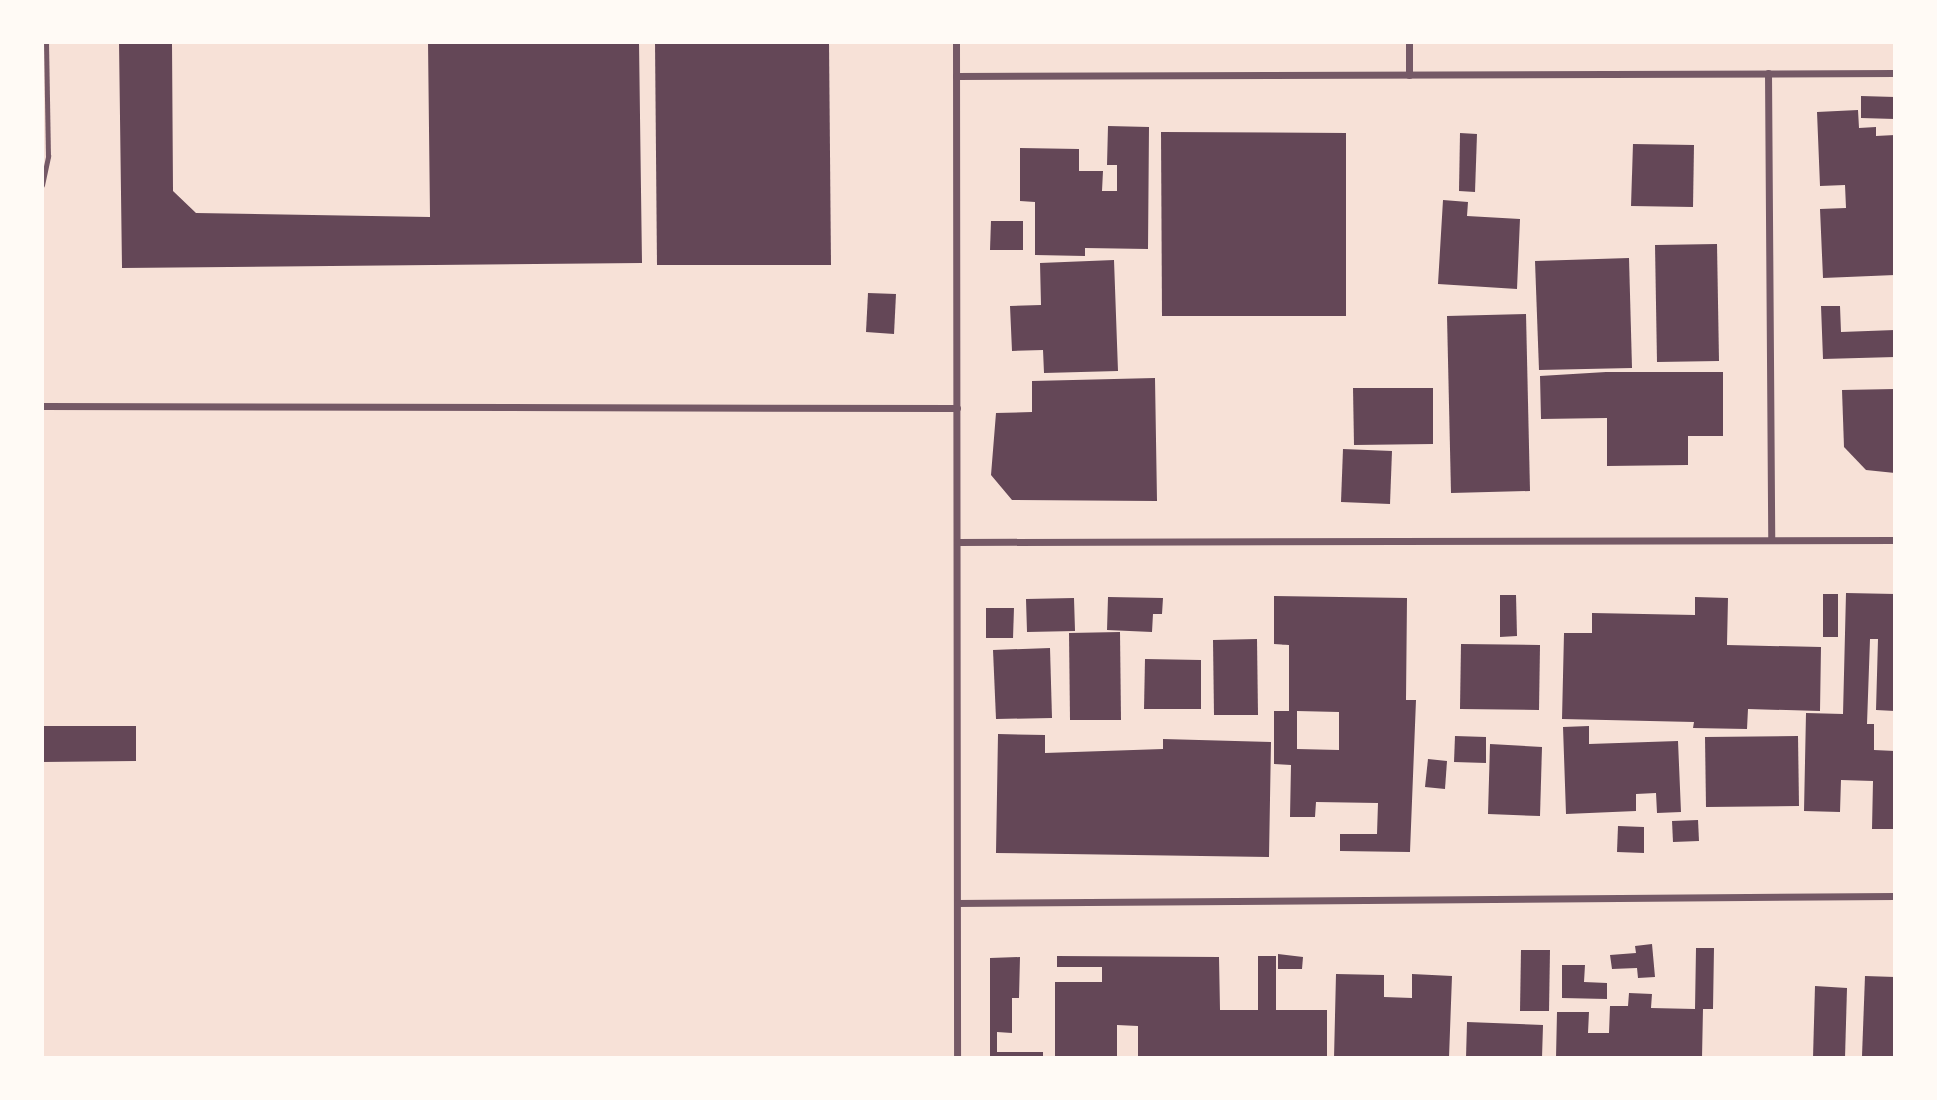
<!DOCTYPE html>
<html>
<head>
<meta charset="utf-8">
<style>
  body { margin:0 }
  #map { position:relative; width:1937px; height:1100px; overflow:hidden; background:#f7e1d7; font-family:"Noto Sans",sans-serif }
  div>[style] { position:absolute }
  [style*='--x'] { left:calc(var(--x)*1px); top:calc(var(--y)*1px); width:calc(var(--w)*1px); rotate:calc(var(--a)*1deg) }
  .building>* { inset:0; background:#644757 }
  .service>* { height:5px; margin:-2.5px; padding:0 2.5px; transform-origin:2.5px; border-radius:2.5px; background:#755966 }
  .minor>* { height:7px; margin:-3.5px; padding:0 3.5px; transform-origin:3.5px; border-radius:3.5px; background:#755966 }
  span { translate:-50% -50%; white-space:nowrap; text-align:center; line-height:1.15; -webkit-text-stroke:5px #fffaf5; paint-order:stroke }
  .frame { position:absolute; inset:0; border:44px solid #fffaf5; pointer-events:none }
</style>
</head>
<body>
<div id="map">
  <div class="building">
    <div style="clip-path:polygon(119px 42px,172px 42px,173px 191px,196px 213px,430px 217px,428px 42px,639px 42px,642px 263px,122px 268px)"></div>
    <div style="clip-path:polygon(655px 42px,829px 42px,831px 265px,657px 265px)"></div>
    <div style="clip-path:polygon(1861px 96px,1895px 97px,1895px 119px,1861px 118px)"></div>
    <div style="clip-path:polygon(1858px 110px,1859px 128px,1876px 127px,1876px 136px,1895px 135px,1895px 275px,1823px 278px,1820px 209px,1846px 208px,1845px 185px,1820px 186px,1817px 112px)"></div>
    <div style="clip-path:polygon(1108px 126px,1149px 127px,1148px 249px,1085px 248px,1085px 256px,1035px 255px,1035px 202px,1020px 201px,1020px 148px,1079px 149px,1079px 171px,1103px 171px,1102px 191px,1117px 191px,1117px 165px,1107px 165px)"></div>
    <div style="clip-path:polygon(1161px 132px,1346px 133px,1346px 316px,1162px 316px)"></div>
    <div style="clip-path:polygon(1460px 133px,1477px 134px,1475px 192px,1459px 191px)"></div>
    <div style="clip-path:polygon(1633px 144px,1694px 145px,1693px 207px,1631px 206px)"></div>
    <div style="clip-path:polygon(1443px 200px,1468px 202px,1467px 216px,1520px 219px,1517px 289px,1438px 284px)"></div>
    <div style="clip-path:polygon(991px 221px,1023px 221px,1023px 250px,990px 250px)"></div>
    <div style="clip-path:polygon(1717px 244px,1719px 361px,1657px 362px,1655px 245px)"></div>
    <div style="clip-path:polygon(1629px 258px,1632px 368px,1539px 370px,1535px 261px)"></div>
    <div style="clip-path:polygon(1114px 260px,1118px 371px,1044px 373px,1043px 350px,1012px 351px,1010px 306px,1041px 305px,1040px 263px)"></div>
    <div style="clip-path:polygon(868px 293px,896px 294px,894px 334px,866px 332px)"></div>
    <div style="clip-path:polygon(1821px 306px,1840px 306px,1841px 332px,1895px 330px,1895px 357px,1823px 359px)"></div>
    <div style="clip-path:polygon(1526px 314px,1530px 491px,1451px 493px,1447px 316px)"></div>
    <div style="clip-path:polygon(1606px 372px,1723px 372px,1723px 436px,1688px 436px,1688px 465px,1607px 466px,1607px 418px,1541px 419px,1540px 376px)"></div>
    <div style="clip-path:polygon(1155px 378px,1157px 501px,1012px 500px,991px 475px,996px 413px,1032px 412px,1032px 381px)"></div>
    <div style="clip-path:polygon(1353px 388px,1433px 388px,1433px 444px,1354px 445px)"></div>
    <div style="clip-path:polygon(1895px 389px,1895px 473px,1866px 470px,1844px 447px,1842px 390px)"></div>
    <div style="clip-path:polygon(1343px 449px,1392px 451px,1390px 504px,1341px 502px)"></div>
    <div style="clip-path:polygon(1846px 593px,1895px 594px,1895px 711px,1876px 710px,1878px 639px,1870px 639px,1867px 724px,1874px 724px,1874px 750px,1895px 751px,1895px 829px,1872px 829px,1873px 781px,1841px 780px,1840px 812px,1804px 811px,1806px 713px,1843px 714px)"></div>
    <div style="clip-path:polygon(1823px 594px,1838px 594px,1838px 637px,1823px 637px)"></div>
    <div style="clip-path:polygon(1500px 595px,1516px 595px,1517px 636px,1500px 637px)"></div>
    <div style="clip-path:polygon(evenodd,1274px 596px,1407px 598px,1406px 700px,1416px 700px,1410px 852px,1340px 851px,1340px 834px,1377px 834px,1378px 803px,1316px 802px,1315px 817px,1290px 817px,1291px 765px,1274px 764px,1274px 711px,1289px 711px,1289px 645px,1274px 644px,1274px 596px,1297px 711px,1339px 712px,1339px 750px,1297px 749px,1297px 711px)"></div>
    <div style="clip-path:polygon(1108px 597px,1163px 598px,1162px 614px,1153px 614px,1152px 632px,1107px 630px)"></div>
    <div style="clip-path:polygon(1695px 597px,1728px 598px,1727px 645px,1821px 647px,1820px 711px,1748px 709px,1747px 729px,1693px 728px,1694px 722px,1562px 719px,1564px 633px,1592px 633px,1592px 613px,1695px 615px)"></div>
    <div style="clip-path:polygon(1074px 598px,1075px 631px,1027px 632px,1026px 599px)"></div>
    <div style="clip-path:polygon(986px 608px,1014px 608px,1013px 638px,986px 638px)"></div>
    <div style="clip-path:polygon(1120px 632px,1121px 720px,1070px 720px,1069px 633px)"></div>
    <div style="clip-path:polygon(1257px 639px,1258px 715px,1214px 715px,1213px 640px)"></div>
    <div style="clip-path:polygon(1461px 644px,1540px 645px,1539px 710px,1460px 709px)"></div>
    <div style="clip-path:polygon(1050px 648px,1052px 718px,996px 719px,993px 650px)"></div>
    <div style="clip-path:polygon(1145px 659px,1201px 660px,1201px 709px,1144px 709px)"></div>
    <div style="clip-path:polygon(42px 726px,136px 726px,136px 761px,42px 762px)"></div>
    <div style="clip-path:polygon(1589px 726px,1589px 744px,1678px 741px,1681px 812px,1657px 813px,1656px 793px,1636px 794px,1636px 811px,1566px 814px,1563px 727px)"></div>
    <div style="clip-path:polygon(998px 734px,1045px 735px,1045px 753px,1163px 749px,1163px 739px,1271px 742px,1269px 857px,996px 853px)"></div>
    <div style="clip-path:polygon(1455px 736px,1486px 737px,1486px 763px,1454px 762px)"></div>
    <div style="clip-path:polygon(1798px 736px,1799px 806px,1706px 807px,1705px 737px)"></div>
    <div style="clip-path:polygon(1490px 744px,1542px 747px,1540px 816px,1488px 814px)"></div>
    <div style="clip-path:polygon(1428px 759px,1447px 761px,1445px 789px,1425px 787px)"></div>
    <div style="clip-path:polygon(1698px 820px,1699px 841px,1673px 842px,1672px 821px)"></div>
    <div style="clip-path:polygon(1618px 826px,1644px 827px,1644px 853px,1617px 852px)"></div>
    <div style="clip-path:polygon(1652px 944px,1655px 977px,1638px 978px,1637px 968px,1612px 969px,1610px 955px,1636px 953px,1635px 946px)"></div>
    <div style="clip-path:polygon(1696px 948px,1714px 948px,1713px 1009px,1703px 1009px,1702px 1058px,1556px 1058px,1557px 1012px,1589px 1012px,1588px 1033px,1609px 1033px,1610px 1006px,1628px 1006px,1629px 993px,1652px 994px,1651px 1008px,1695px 1009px)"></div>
    <div style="clip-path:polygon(1521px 950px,1550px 950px,1549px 1011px,1520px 1011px)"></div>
    <div style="clip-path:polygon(1278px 954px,1303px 957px,1302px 969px,1278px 969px)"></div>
    <div style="clip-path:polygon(1057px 956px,1219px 957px,1220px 1010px,1258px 1010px,1258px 956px,1276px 956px,1276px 1010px,1327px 1010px,1327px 1058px,1138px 1058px,1138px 1026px,1117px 1025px,1117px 1058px,1055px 1058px,1055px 982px,1102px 982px,1102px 967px,1057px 967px)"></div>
    <div style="clip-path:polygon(1020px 957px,1019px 998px,1012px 998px,1012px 1033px,997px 1032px,997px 1052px,1043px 1052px,1043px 1058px,990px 1058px,990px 958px)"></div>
    <div style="clip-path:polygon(1562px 965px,1585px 965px,1584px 982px,1607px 983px,1607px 999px,1562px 998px)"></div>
    <div style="clip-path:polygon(1336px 974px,1384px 975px,1384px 997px,1412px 998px,1412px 974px,1452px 976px,1449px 1058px,1334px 1058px)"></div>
    <div style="clip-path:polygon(1865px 976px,1895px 977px,1895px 1058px,1862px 1056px)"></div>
    <div style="clip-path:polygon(1815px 986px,1847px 988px,1845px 1058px,1813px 1058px)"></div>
    <div style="clip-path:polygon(1467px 1022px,1543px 1025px,1542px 1058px,1466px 1058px)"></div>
  </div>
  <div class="service">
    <div style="--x:42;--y:185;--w:30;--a:-78"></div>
    <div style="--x:48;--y:156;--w:114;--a:-91"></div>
  </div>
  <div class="minor">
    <div style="--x:956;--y:42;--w:1016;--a:89.94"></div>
    <div style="--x:1768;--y:73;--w:466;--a:89.6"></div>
    <div style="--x:1409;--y:75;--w:33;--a:-90"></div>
    <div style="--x:956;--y:76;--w:939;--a:-0.18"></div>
    <div style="--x:42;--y:406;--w:915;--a:0.13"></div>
    <div style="--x:957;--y:542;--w:938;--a:-0.12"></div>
    <div style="--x:957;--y:903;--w:938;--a:-0.43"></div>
  </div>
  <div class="frame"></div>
</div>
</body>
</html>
